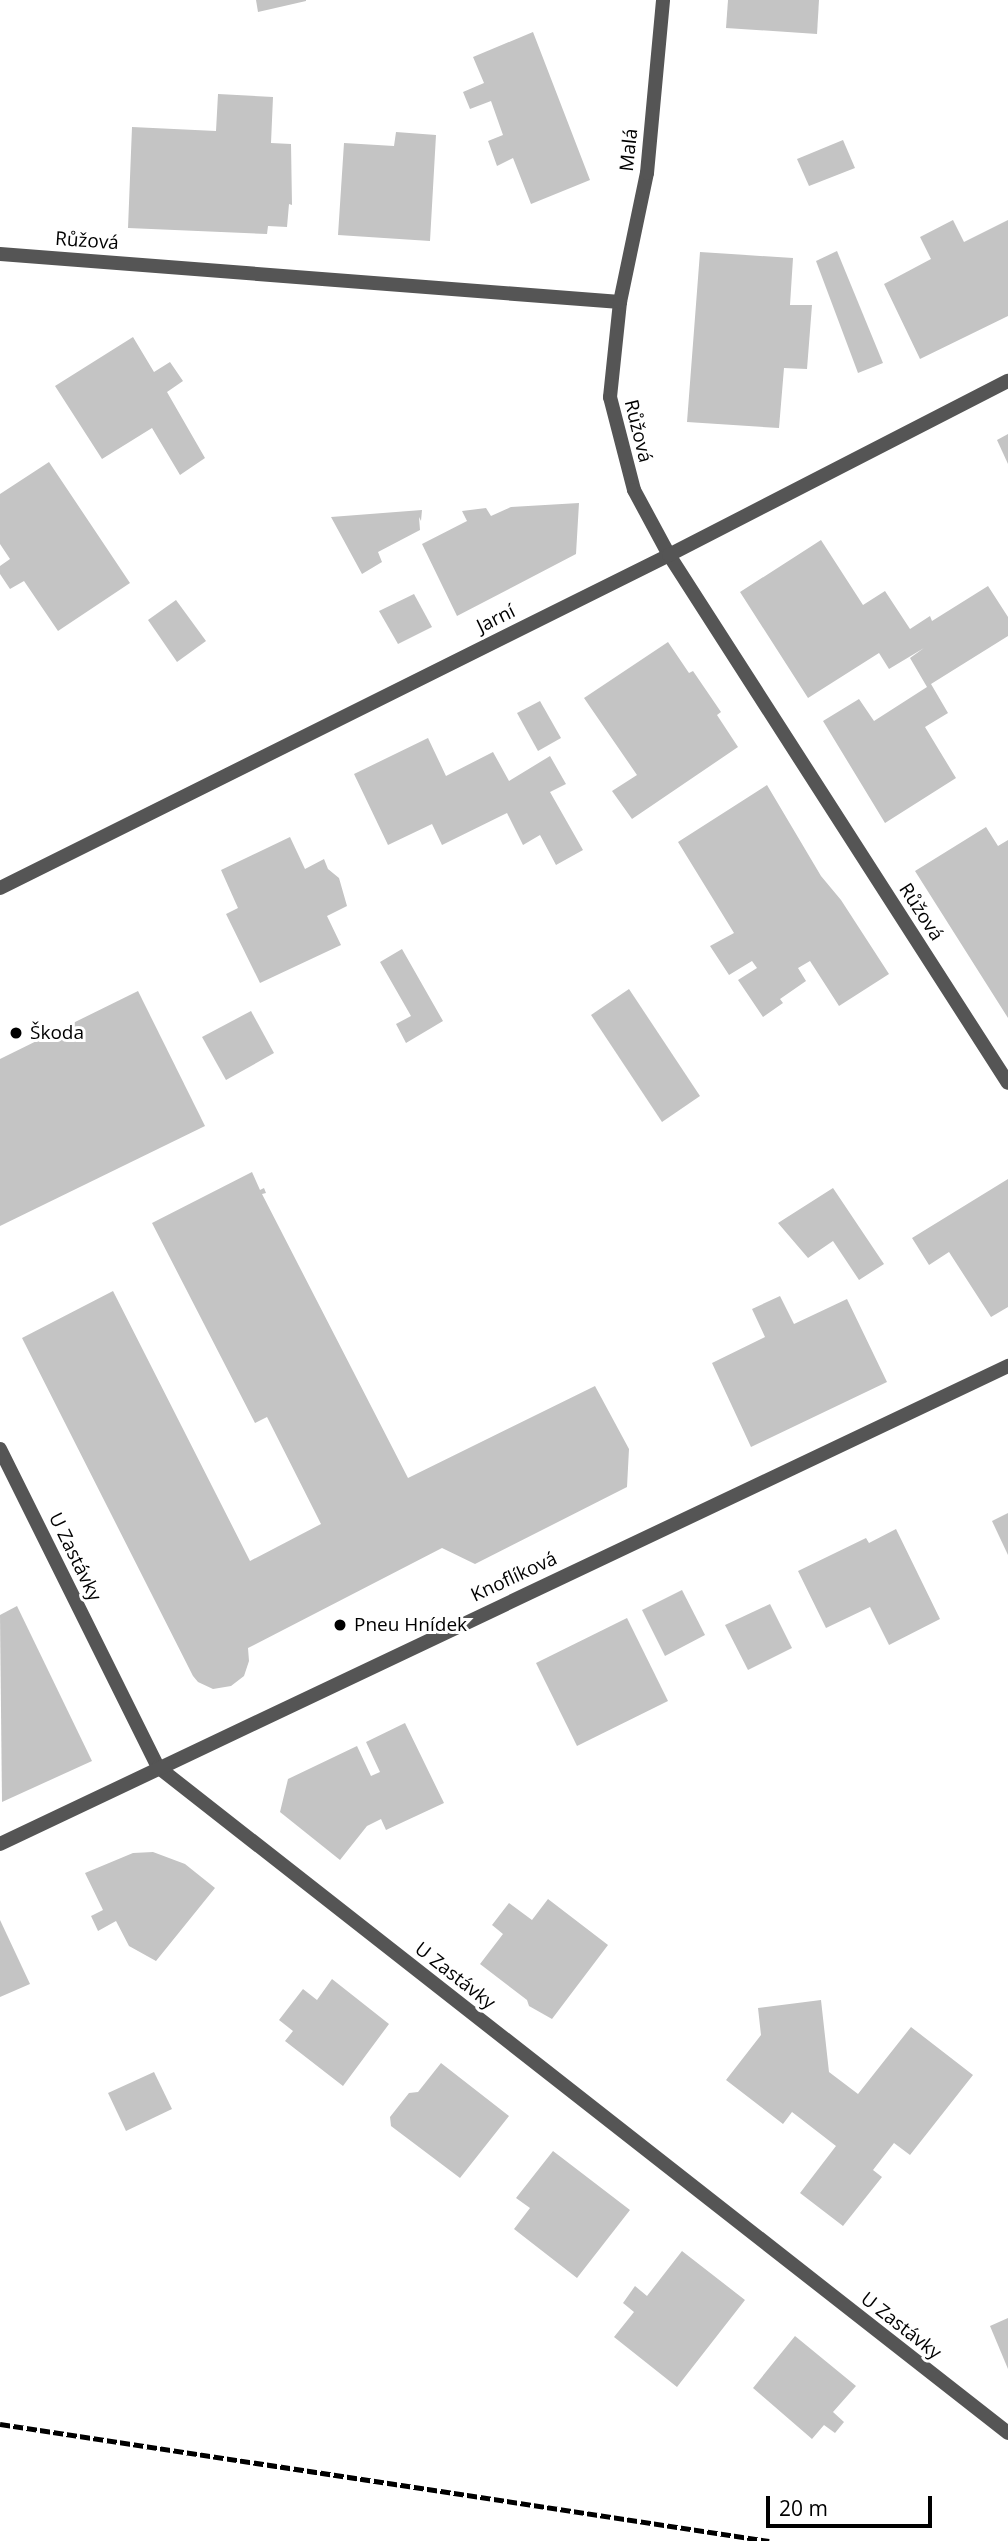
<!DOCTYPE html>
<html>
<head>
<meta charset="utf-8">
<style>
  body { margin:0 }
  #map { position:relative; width:1008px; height:2541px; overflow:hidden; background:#fff; font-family:"Open Sans",sans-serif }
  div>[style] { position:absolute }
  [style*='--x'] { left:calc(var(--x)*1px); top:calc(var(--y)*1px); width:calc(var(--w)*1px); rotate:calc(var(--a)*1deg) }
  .building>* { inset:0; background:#c4c4c4 }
  .street>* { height:14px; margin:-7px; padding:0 7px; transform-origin:7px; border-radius:7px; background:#555 }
  .rail>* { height:5px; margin-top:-2.5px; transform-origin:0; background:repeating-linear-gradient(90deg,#000 0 10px,transparent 0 13.5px) }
  .dots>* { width:19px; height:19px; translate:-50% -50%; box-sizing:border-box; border:4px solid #fff; border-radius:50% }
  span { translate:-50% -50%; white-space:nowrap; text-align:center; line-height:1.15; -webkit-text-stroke:6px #fff; paint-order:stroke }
  .street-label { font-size:19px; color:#000 }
  .poi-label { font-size:19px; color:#000 }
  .left { translate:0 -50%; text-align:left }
  .scale { position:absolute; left:766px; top:2496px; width:166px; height:32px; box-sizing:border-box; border:4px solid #000; border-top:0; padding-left:9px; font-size:21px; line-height:24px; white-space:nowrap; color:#000; -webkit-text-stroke:5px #fff; paint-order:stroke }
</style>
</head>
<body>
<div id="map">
  <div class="building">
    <div style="clip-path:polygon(256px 0,306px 0,306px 1px,258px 12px)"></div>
    <div style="clip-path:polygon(728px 0,819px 0,817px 34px,726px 28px)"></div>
    <div style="clip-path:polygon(533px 32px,590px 180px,531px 204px,513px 158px,497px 166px,488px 141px,503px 135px,491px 101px,470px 109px,463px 92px,484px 83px,473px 57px)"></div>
    <div style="clip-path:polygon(218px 94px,273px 97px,271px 143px,291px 144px,292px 205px,289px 204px,287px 227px,268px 226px,267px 234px,128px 228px,132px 127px,216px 131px)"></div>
    <div style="clip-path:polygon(396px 132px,436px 135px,430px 241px,338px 235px,344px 143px,394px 146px)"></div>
    <div style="clip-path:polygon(843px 140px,855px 168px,809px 186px,797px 159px)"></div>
    <div style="clip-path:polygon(953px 220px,964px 242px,1008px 220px,1008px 316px,920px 359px,884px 284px,931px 259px,920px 237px)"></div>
    <div style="clip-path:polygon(837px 251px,883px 363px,858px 373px,816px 261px)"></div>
    <div style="clip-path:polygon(700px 252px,793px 258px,790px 305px,812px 305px,807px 369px,784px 368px,779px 428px,687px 422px)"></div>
    <div style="clip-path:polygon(133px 337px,154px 372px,170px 362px,183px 381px,167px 392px,205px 458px,180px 475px,152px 428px,102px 459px,55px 386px)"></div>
    <div style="clip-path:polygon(1008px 434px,1008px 464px,997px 440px)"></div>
    <div style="clip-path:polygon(49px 462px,130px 583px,58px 631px,24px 581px,10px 589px,0 574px,0 566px,10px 559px,0 544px,0 494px)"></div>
    <div style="clip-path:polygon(579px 503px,576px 554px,457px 616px,422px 544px,467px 521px,462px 511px,486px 508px,491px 516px,511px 507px)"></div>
    <div style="clip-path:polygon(422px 510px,421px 521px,419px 517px,420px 530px,378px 552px,382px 562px,362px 574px,331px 517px)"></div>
    <div style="clip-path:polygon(821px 540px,863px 605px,885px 591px,910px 629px,930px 616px,932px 621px,988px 586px,1008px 617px,1008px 636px,931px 684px,948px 713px,925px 727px,956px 778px,885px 823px,823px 721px,859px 699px,874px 721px,927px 687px,910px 658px,924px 648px,889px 669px,879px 653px,808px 698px,740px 592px)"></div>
    <div style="clip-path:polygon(414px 594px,432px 627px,398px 644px,379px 611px)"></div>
    <div style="clip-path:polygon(176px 600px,206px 641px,177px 662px,148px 620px)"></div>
    <div style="clip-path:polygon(668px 642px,689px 673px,693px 671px,721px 712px,717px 715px,738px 747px,632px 819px,612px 791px,637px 775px,584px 698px)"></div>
    <div style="clip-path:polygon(540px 701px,561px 738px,538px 751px,517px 713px)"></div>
    <div style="clip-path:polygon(428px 738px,446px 776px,493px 752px,509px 781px,550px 756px,566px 784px,550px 792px,583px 850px,556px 865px,540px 835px,523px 845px,507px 813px,442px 845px,432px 824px,388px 845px,354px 774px)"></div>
    <div style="clip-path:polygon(767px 785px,821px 876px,841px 900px,889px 974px,839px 1006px,810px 961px,798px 968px,806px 981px,780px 999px,783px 1003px,763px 1017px,738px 980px,757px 968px,752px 961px,729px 975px,710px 946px,734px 933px,678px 842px)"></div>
    <div style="clip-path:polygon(986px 827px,998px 846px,1008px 840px,1008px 1018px,915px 871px)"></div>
    <div style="clip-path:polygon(290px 837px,305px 869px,324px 859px,328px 869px,339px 878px,347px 906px,327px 916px,341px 945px,260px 983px,226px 914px,238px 908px,221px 870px)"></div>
    <div style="clip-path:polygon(402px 949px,443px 1021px,406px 1043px,396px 1024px,411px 1016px,380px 962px)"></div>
    <div style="clip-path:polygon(629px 989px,700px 1096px,662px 1122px,591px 1015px)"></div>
    <div style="clip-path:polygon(138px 991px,205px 1126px,0 1226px,0 1059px)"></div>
    <div style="clip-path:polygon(251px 1011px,274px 1053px,226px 1080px,202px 1037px)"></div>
    <div style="clip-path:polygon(252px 1172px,260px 1190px,264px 1188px,266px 1193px,262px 1194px,408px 1478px,595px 1386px,629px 1449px,627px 1487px,475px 1564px,442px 1548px,248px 1648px,249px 1661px,244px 1676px,231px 1686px,213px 1689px,198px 1682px,193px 1676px,22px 1338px,113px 1291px,250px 1561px,321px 1524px,267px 1417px,255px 1423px,152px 1223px)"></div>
    <div style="clip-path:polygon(1008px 1179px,1008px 1307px,991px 1317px,949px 1252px,929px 1265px,912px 1238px)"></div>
    <div style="clip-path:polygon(833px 1188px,884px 1264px,859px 1280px,833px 1241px,808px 1258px,778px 1223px)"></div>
    <div style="clip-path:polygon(780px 1296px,794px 1324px,847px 1299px,887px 1382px,751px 1447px,712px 1363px,765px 1337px,752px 1309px)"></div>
    <div style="clip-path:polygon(1008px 1513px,1008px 1555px,992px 1521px)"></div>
    <div style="clip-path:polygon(896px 1529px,940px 1619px,889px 1645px,870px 1607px,826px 1628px,798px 1571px,866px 1538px,869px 1543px)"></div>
    <div style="clip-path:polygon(682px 1590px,705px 1635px,665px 1656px,642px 1610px)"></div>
    <div style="clip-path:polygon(770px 1604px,792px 1648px,748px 1670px,725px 1625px)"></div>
    <div style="clip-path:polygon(17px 1606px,92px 1761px,2px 1802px,0 1615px)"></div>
    <div style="clip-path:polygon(627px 1618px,668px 1701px,577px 1746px,536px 1663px)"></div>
    <div style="clip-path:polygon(405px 1723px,444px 1803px,386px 1830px,381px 1819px,367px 1826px,340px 1860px,280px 1812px,288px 1779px,357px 1746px,371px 1776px,380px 1772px,366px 1742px)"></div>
    <div style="clip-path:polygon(153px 1852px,185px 1864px,215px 1888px,156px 1961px,129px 1946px,116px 1921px,98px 1931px,91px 1916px,103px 1910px,85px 1873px,133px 1853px)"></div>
    <div style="clip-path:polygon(548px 1899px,608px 1945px,552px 2019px,529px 2006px,527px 2000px,480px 1964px,503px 1934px,492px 1925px,509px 1903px,532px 1920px)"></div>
    <div style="clip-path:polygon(0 1920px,30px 1984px,0 1997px)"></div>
    <div style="clip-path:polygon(332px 1979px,389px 2024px,343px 2086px,285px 2041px,293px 2031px,279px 2020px,303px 1989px,317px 2000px)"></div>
    <div style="clip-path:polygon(821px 2000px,829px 2072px,858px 2094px,911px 2027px,973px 2075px,910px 2155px,894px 2143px,873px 2170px,882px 2177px,843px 2226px,800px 2193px,836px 2146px,792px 2112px,783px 2124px,726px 2080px,761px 2035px,758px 2008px)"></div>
    <div style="clip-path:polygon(441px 2063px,509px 2116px,460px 2178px,391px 2126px,390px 2117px,409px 2093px,418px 2092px)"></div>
    <div style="clip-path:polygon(154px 2072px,172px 2109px,126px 2131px,108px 2093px)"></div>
    <div style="clip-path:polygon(553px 2151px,630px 2210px,577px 2278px,514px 2229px,530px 2208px,516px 2198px)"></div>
    <div style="clip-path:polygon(682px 2251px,745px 2300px,677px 2387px,614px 2337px,634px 2312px,623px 2303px,635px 2286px,647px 2296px)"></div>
    <div style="clip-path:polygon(1008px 2318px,1008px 2369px,990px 2326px)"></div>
    <div style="clip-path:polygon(795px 2336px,856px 2386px,833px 2412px,844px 2422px,835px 2433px,824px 2425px,812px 2439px,753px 2388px)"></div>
  </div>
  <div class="street">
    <div style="--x:0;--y:254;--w:622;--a:4.43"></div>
    <div style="--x:620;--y:302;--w:96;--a:96"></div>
    <div style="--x:610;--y:397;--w:96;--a:75.5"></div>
    <div style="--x:634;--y:490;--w:74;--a:61.7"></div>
    <div style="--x:669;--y:555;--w:627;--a:57.3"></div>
    <div style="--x:620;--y:302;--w:132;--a:-78.2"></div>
    <div style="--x:647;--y:173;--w:174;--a:-84.7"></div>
    <div style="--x:0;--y:888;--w:747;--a:-26.46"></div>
    <div style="--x:669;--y:555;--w:381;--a:-27.2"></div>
    <div style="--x:0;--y:1449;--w:355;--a:63.6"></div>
    <div style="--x:158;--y:1767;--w:1080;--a:38.08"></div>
    <div style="--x:0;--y:1844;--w:1116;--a:-25.37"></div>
  </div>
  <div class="rail">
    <div style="--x:0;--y:2424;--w:778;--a:8.65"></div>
  </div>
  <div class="dots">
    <div style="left:16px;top:1033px;background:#000"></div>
    <div style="left:340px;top:1625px;background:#000"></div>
  </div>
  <div class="street-label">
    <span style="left:629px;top:150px;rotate:-84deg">Malá</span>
    <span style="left:87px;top:241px;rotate:4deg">Růžová</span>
    <span style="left:638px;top:431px;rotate:76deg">Růžová</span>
    <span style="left:496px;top:619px;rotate:-26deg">Jarní</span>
    <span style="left:921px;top:912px;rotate:57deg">Růžová</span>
    <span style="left:75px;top:1557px;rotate:64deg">U Zastávky</span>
    <span style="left:514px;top:1577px;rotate:-25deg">Knoflíková</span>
    <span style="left:455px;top:1976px;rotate:38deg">U Zastávky</span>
    <span style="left:901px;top:2326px;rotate:38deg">U Zastávky</span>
  </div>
  <div class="poi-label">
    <span class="left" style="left:30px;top:1033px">Škoda</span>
    <span class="left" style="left:354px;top:1625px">Pneu Hnídek</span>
  </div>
  <div class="scale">20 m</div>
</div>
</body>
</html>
